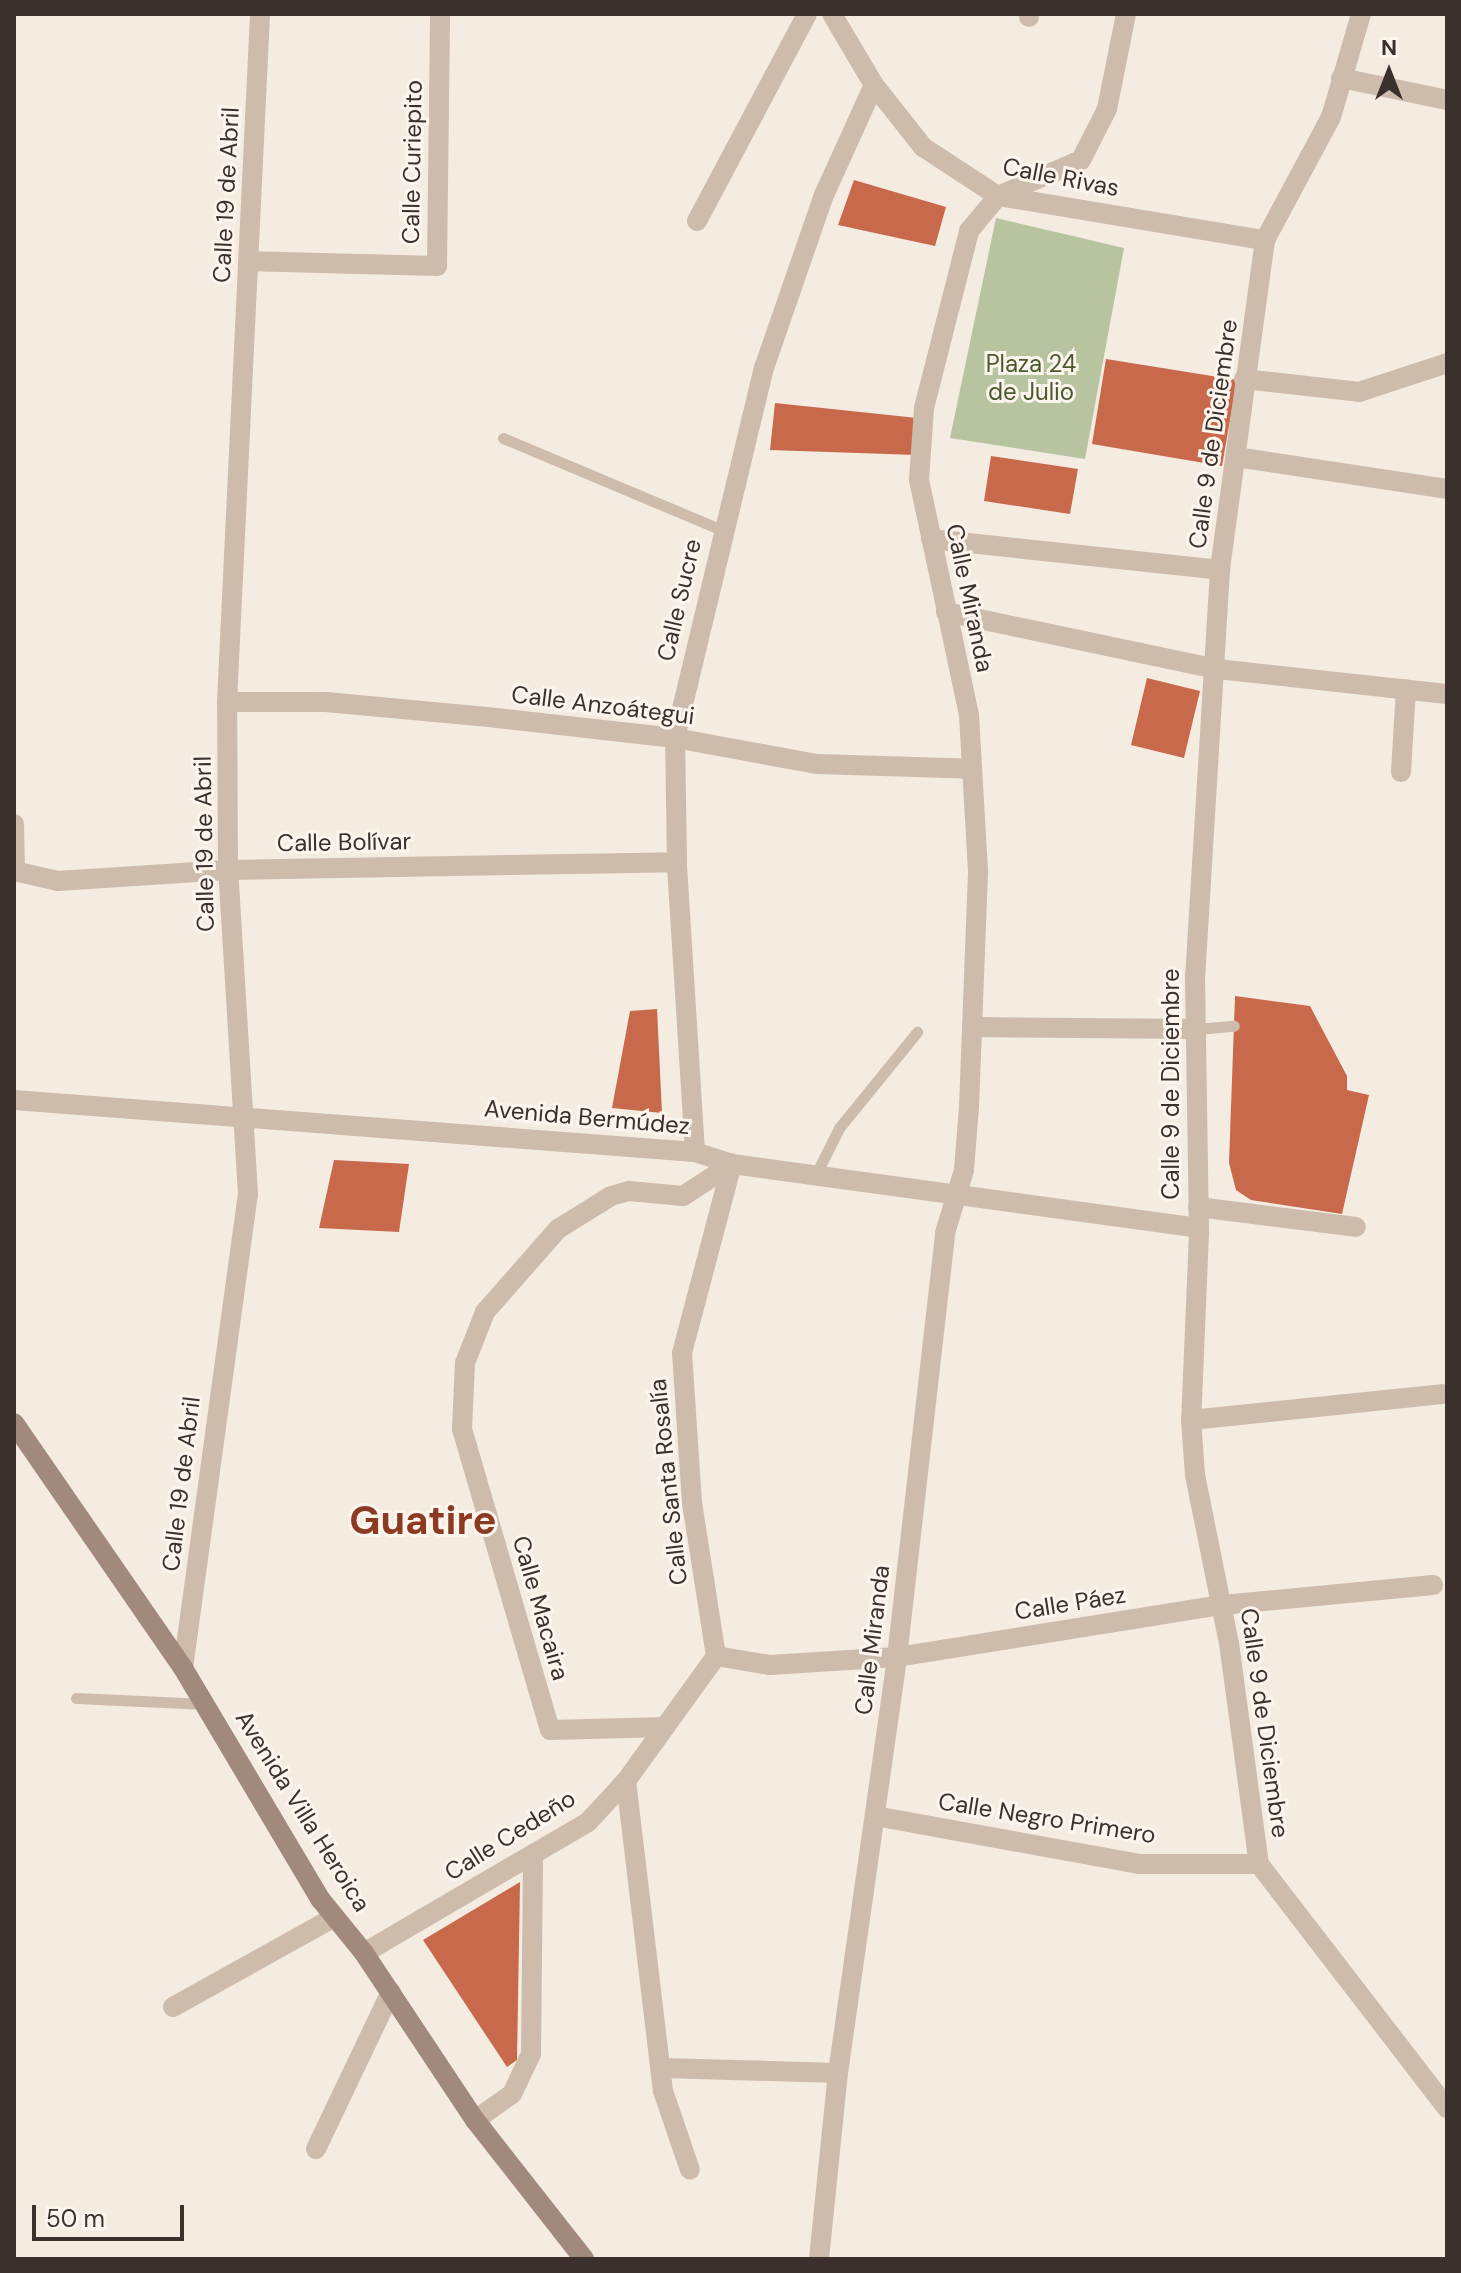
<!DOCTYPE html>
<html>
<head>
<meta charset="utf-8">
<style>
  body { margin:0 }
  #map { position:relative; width:1461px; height:2273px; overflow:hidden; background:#f4ebe1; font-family:"DM Sans",sans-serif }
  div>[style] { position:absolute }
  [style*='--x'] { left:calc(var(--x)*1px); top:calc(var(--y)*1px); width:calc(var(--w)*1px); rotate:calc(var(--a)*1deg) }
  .green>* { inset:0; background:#b8c4a0 }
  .building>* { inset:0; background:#c8694b }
  .lane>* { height:11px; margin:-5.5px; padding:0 5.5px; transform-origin:5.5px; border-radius:5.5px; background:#cdbbac }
  .street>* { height:20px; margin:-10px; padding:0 10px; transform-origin:10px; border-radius:10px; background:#cdbbac }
  .secondary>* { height:20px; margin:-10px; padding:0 10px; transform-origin:10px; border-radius:10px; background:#a18a7d }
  span { translate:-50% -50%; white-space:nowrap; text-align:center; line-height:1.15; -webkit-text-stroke:6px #fbf5ee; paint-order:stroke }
  .street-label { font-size:24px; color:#3b302b }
  .park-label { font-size:24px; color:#4a5a2e }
  .town-label { font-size:40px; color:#8c3b22; font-weight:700 }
  .frame { position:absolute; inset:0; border:16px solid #3b302b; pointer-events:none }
  .north { position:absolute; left:1349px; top:32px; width:80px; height:80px; -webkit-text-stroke:6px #fbf5ee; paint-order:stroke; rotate:0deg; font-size:22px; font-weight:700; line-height:32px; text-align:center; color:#3b302b }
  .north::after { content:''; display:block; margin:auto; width:28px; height:36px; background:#3b302b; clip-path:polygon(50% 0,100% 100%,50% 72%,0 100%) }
  .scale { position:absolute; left:32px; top:2205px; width:152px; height:36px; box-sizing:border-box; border:4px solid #3b302b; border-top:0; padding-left:10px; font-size:24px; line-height:28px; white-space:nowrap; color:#3b302b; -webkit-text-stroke:6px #fbf5ee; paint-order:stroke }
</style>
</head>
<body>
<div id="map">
  <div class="green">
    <div style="clip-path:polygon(996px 218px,1124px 248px,1085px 459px,950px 438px)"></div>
  </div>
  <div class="building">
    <div style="clip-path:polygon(854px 180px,946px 207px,935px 246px,838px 225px)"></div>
    <div style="clip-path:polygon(1106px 359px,1237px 380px,1222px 466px,1092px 444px)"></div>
    <div style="clip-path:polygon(775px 403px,917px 418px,916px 455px,770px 450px)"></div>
    <div style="clip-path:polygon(991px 456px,1078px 469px,1070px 514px,984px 501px)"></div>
    <div style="clip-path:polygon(1147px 678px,1200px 691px,1184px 758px,1131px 745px)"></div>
    <div style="clip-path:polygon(1235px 996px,1310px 1006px,1347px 1076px,1347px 1090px,1369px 1095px,1342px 1214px,1251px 1200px,1236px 1190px,1229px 1163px)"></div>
    <div style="clip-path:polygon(657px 1009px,662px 1113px,612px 1108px,630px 1011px)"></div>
    <div style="clip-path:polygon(334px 1160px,409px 1164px,399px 1232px,319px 1228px)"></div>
    <div style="clip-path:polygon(520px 1882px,517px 2060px,507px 2067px,423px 1940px)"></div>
  </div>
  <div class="lane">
    <div style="--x:503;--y:438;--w:238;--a:22.8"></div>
    <div style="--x:1196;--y:1029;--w:38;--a:-5"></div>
    <div style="--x:817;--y:1172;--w:49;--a:-63.4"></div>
    <div style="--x:839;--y:1128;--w:124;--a:-50.9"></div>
    <div style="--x:76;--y:1698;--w:130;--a:2.6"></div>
  </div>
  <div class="street">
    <div style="--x:832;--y:14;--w:82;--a:59.4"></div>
    <div style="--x:874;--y:85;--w:79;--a:51.7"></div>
    <div style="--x:923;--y:147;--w:90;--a:33.2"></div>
    <div style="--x:998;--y:196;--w:271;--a:9.4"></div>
    <div style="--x:1029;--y:14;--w:3;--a:90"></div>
    <div style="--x:1361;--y:14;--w:107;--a:106.2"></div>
    <div style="--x:1331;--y:117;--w:140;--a:118.2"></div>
    <div style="--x:1265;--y:240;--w:333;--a:97.8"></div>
    <div style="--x:1220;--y:570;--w:407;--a:93.5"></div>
    <div style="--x:1195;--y:976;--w:257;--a:89.1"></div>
    <div style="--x:1199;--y:1233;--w:187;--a:92.4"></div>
    <div style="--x:1191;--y:1420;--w:55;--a:85.8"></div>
    <div style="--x:1195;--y:1475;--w:171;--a:78.6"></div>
    <div style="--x:1229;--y:1643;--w:223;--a:82.3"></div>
    <div style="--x:1259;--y:1864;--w:308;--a:52.4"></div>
    <div style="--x:1341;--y:78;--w:108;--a:11.7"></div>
    <div style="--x:697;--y:221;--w:234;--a:-62"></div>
    <div style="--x:249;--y:261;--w:188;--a:1.5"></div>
    <div style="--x:437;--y:266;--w:252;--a:-89.3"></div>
    <div style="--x:1244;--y:379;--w:116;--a:6.4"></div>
    <div style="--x:1359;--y:392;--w:93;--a:-18.2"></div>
    <div style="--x:1236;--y:457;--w:213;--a:8.6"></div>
    <div style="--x:931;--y:539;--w:291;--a:6.1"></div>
    <div style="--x:946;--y:612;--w:277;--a:11.9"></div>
    <div style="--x:1217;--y:669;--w:231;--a:6.2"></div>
    <div style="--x:227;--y:702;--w:99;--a:0"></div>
    <div style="--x:326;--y:702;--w:172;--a:5.3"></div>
    <div style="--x:497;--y:718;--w:179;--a:6.4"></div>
    <div style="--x:675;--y:738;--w:144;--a:10.4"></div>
    <div style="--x:817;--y:764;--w:155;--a:1.8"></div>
    <div style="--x:1401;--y:772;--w:83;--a:-86.6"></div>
    <div style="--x:14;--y:824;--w:47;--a:88.8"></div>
    <div style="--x:14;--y:871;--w:45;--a:12.8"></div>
    <div style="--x:58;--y:881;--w:170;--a:-3.7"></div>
    <div style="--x:228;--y:870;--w:449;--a:-1"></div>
    <div style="--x:972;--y:1027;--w:224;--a:0.5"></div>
    <div style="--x:14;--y:1100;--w:683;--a:4.37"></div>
    <div style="--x:695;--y:1152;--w:39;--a:18"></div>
    <div style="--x:732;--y:1164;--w:471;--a:7.8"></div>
    <div style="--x:695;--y:1152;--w:291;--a:-93.6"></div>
    <div style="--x:677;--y:862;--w:124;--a:-90.9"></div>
    <div style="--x:675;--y:738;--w:381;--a:-76.5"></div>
    <div style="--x:764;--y:368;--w:183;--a:-70.9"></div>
    <div style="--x:824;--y:195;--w:121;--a:-65.6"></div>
    <div style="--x:1198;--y:1207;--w:159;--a:7.2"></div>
    <div style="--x:1191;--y:1420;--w:252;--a:-5.9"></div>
    <div style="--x:716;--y:1656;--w:55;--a:9.5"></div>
    <div style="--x:770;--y:1665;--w:127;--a:-3.6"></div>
    <div style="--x:897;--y:1657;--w:329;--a:-9.1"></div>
    <div style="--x:1222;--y:1605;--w:212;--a:-5.4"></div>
    <div style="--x:716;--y:1656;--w:155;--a:-98.9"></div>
    <div style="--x:692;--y:1503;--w:150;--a:-93.8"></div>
    <div style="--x:682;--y:1353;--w:196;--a:-75.2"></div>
    <div style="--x:183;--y:1668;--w:478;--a:-82.2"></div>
    <div style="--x:248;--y:1194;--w:325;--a:-93.5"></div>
    <div style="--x:228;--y:870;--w:168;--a:-90.3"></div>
    <div style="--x:227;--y:702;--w:689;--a:-87.25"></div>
    <div style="--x:665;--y:1727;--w:115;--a:178.5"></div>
    <div style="--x:550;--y:1730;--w:314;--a:-106.3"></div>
    <div style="--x:462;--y:1429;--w:66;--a:-87.4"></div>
    <div style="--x:465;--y:1363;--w:55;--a:-68.6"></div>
    <div style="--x:485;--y:1312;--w:111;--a:-48.7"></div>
    <div style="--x:558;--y:1229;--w:62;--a:-31.9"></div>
    <div style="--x:611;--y:1196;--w:19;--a:-16"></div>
    <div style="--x:629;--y:1191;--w:54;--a:5.3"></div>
    <div style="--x:683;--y:1196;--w:59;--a:-33.1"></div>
    <div style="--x:626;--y:1781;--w:312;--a:83.2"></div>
    <div style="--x:663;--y:2091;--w:83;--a:71.1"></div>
    <div style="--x:875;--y:1816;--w:268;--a:10.3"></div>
    <div style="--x:1139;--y:1864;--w:120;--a:0"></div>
    <div style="--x:364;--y:1953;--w:259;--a:-30.3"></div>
    <div style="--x:588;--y:1822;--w:56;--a:-47.2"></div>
    <div style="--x:626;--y:1781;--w:154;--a:-54.2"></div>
    <div style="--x:173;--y:2007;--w:185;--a:-29.1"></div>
    <div style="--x:661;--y:2068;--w:177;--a:1.6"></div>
    <div style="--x:475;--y:2120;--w:45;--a:-35.1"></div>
    <div style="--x:512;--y:2094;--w:44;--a:-64.6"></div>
    <div style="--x:531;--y:2054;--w:200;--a:-89.4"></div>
    <div style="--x:316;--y:2149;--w:174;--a:-64.5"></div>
    <div style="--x:819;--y:2259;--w:187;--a:-84.2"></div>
    <div style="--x:838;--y:2073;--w:420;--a:-81.9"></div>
    <div style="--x:897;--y:1657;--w:427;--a:-83.5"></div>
    <div style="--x:945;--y:1233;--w:66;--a:-73.2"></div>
    <div style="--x:964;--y:1170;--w:63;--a:-85.5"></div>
    <div style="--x:969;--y:1107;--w:236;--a:-87.8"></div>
    <div style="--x:978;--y:871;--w:156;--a:-93.3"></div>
    <div style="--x:969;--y:715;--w:240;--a:-102"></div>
    <div style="--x:919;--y:480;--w:72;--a:-86"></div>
    <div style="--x:924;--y:408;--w:183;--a:-75.7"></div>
    <div style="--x:969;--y:231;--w:45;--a:-50.4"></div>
    <div style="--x:998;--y:196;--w:90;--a:-23.4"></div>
    <div style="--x:1081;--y:160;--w:57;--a:-63"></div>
    <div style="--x:1107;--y:109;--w:97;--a:-78.7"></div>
  </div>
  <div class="secondary">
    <div style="--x:14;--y:1423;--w:298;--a:55.4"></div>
    <div style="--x:183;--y:1668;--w:270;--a:59.3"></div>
    <div style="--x:321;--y:1900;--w:68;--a:50.9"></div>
    <div style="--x:364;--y:1953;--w:201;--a:56.4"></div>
    <div style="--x:475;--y:2120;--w:177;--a:51.9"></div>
  </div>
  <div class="street-label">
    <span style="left:412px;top:162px;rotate:-89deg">Calle Curiepito</span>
    <span style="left:1061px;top:177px;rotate:11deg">Calle Rivas</span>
    <span style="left:226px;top:195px;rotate:-87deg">Calle 19 de Abril</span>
    <span style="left:1213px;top:434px;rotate:-82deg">Calle 9 de Diciembre</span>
    <span style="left:970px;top:598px;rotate:78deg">Calle Miranda</span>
    <span style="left:679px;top:600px;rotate:-77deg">Calle Sucre</span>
    <span style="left:603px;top:705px;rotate:7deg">Calle Anzoátegui</span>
    <span style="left:344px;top:842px;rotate:-1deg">Calle Bolívar</span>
    <span style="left:204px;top:844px;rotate:-91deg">Calle 19 de Abril</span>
    <span style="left:1171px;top:1084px;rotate:-90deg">Calle 9 de Diciembre</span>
    <span style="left:587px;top:1117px;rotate:5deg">Avenida Bermúdez</span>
    <span style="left:668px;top:1482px;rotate:-96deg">Calle Santa Rosalía</span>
    <span style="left:181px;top:1484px;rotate:-83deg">Calle 19 de Abril</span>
    <span style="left:1070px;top:1603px;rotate:-9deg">Calle Páez</span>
    <span style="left:541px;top:1608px;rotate:74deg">Calle Macaira</span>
    <span style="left:872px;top:1640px;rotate:-83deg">Calle Miranda</span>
    <span style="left:1265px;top:1723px;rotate:82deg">Calle 9 de Diciembre</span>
    <span style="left:303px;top:1811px;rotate:58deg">Avenida Villa Heroica</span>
    <span style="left:1047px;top:1818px;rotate:9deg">Calle Negro Primero</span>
    <span style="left:510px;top:1835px;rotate:-32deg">Calle Cedeño</span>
  </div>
  <div class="park-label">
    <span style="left:1031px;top:378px">Plaza 24<br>de Julio</span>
  </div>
  <div class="town-label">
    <span style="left:423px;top:1520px">Guatire</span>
  </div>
  <div class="frame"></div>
  <div class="north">N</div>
  <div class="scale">50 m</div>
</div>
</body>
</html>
